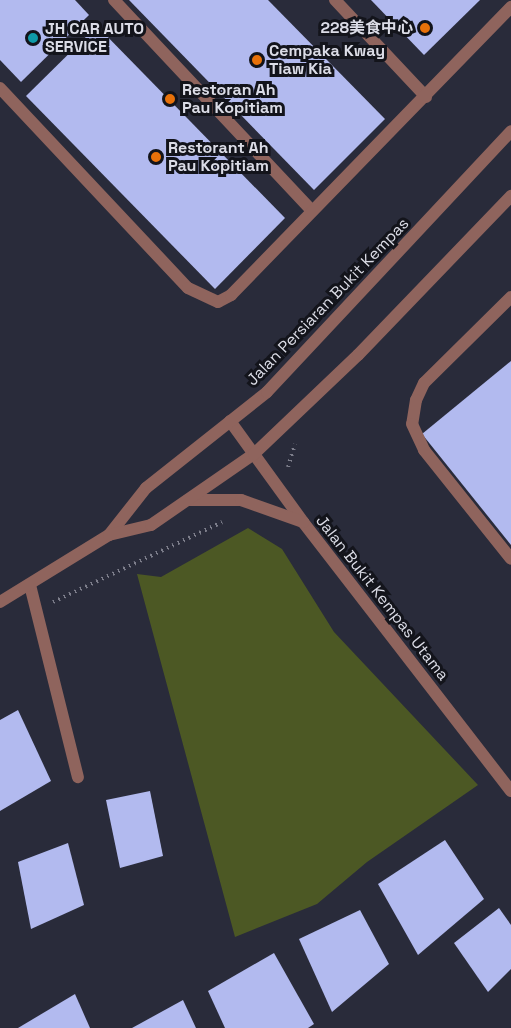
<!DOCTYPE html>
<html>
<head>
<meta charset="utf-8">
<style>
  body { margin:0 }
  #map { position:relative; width:511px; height:1028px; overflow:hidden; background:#292b3a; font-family:"Space Grotesk","Noto Sans SC",sans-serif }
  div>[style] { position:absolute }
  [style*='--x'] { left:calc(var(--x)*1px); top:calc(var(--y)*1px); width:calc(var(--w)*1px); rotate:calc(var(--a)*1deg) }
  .green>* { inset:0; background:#4c5824 }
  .building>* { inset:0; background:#b2baef }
  .path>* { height:4px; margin-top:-2px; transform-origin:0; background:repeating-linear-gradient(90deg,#7d7e8b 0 1.5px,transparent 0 6px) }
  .minor>* { height:12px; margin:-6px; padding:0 6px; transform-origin:6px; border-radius:6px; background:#8f645d }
  .tertiary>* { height:12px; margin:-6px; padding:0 6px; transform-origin:6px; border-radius:6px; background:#8f645d }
  .dots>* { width:16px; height:16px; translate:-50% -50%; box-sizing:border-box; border:3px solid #13141b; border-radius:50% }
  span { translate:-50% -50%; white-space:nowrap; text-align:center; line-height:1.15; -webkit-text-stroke:6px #13141b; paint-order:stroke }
  .poi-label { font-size:16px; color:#dbdce6; font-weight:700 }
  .right { translate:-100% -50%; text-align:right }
  .left { translate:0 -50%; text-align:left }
  .street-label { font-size:16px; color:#dbdce6 }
</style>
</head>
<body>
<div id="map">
  <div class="green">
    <div style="clip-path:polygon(248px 528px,282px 549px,334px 632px,478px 785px,367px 862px,317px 904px,235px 937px,137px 574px,161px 577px)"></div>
  </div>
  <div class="building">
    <div style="clip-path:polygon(0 0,75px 0,89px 15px,21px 82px,0 60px)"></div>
    <div style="clip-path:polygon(129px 0,268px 0,385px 119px,314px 190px)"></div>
    <div style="clip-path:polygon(371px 0,480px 0,424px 55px)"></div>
    <div style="clip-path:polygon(97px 26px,285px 218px,215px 289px,26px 96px)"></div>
    <div style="clip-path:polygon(511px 361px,511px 545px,422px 434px)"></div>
    <div style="clip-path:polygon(18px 710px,51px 781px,0 811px,0 720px)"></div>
    <div style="clip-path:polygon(150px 791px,163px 856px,120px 868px,106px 800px)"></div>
    <div style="clip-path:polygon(445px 840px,484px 899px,418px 955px,378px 884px)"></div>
    <div style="clip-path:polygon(68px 843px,84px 905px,31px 929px,18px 862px)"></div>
    <div style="clip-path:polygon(499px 908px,511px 925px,511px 969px,488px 992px,454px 943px)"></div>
    <div style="clip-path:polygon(360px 910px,389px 964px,332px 1012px,299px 939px)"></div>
    <div style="clip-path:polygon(274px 953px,314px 1024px,308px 1028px,225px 1028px,208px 991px)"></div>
    <div style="clip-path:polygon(75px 994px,90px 1028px,18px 1028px)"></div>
    <div style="clip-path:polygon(183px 1000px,196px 1028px,132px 1028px)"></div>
  </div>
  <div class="path">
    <div style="--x:288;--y:467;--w:24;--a:-73"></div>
    <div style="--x:53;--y:602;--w:187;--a:-25.3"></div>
  </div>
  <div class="minor">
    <div style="--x:114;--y:0;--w:289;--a:46.8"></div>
    <div style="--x:335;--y:0;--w:133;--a:46.8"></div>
    <div style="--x:0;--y:88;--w:274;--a:46.8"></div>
    <div style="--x:188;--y:288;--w:33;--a:25"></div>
    <div style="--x:218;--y:302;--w:15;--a:-28"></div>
    <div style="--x:231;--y:295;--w:402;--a:-45.8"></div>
    <div style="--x:511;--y:297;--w:122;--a:135.3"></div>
    <div style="--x:424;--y:383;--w:19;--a:115"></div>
    <div style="--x:416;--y:400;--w:24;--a:99"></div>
    <div style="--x:412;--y:424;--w:29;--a:65"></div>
    <div style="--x:424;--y:450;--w:139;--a:51.4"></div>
    <div style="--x:230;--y:421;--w:125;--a:54.1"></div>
    <div style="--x:303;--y:522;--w:340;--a:52.3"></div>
    <div style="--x:30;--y:585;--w:198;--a:76"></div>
  </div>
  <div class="tertiary">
    <div style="--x:188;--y:500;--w:53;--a:0"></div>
    <div style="--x:241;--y:500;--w:66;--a:19.5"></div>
    <div style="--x:109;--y:535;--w:60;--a:-51.8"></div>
    <div style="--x:146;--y:488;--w:154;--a:-38.4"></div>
    <div style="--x:267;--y:392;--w:357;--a:-46.9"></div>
    <div style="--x:0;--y:602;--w:128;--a:-31.6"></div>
    <div style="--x:109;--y:535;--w:43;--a:-13.4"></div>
    <div style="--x:151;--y:525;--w:125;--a:-34.6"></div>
    <div style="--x:254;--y:454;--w:144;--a:-43.6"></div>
    <div style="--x:358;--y:355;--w:221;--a:-46.1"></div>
  </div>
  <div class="dots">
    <div style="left:425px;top:28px;background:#e8710a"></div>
    <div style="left:33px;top:38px;background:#0f9aa8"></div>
    <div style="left:257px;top:60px;background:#e8710a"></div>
    <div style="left:170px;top:99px;background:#e8710a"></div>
    <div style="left:156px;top:157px;background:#e8710a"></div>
  </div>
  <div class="poi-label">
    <span class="right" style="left:413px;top:28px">228美食中心</span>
    <span class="left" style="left:45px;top:38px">JH CAR AUTO<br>SERVICE</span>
    <span class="left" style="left:269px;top:60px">Cempaka Kway<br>Tiaw Kia</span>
    <span class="left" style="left:182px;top:99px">Restoran Ah<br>Pau Kopitiam</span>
    <span class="left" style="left:168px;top:157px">Restorant Ah<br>Pau Kopitiam</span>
  </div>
  <div class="street-label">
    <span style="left:328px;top:302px;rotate:-46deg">Jalan Persiaran Bukit Kempas</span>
    <span style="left:382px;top:598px;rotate:52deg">Jalan Bukit Kempas Utama</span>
  </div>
</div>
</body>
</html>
